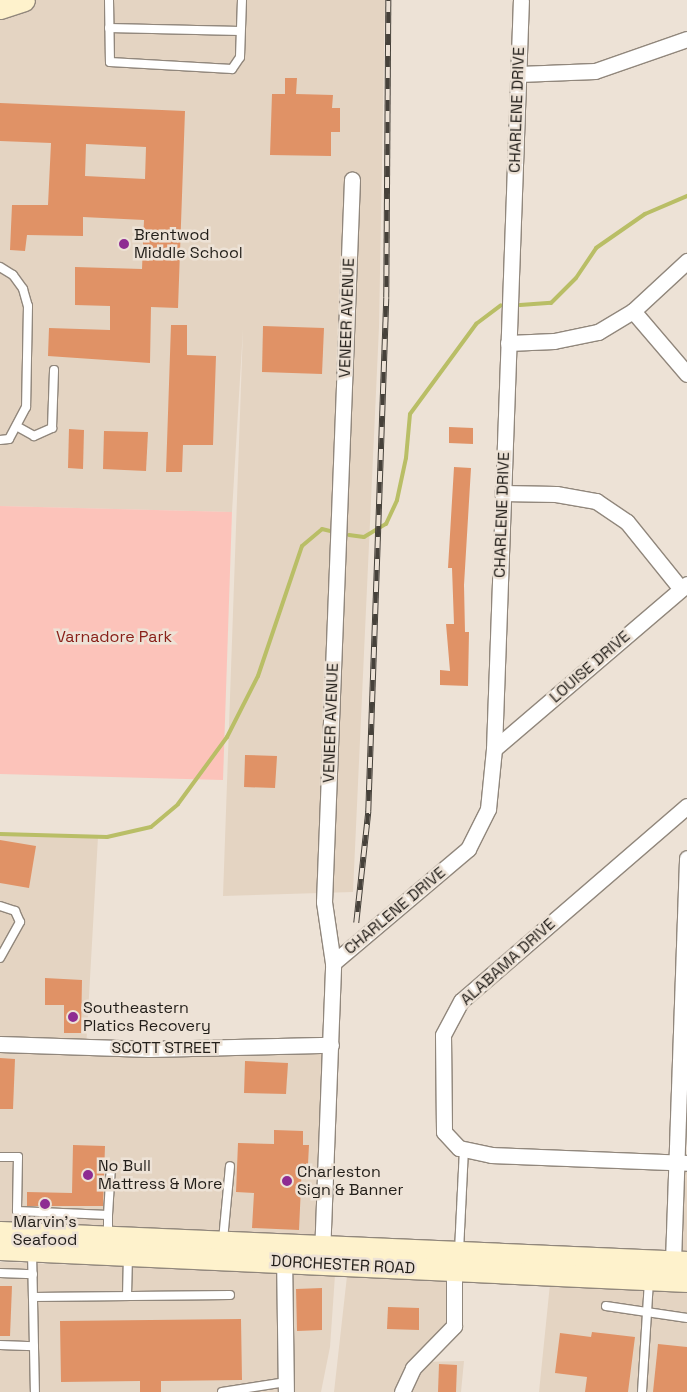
<!DOCTYPE html>
<html>
<head>
<meta charset="utf-8">
<style>
  body { margin:0 }
  #map { position:relative; width:687px; height:1392px; overflow:hidden; background:#ede2d6; font-family:"Space Grotesk",sans-serif }
  div>[style] { position:absolute }
  [style*='--x'] { left:calc(var(--x)*1px); top:calc(var(--y)*1px); width:calc(var(--w)*1px); rotate:calc(var(--a)*1deg) }
  .built>* { inset:0; background:#e4d4c2 }
  .green>* { inset:0; background:#fcc3ba }
  .stream>* { height:4px; margin:-2px; padding:0 2px; transform-origin:2px; border-radius:2px; background:#b9be66 }
  .building>* { inset:0; background:#e09266 }
  .roads { filter:drop-shadow(1px 0 #91877c) drop-shadow(-1px 0 #91877c) drop-shadow(0 1px #91877c) drop-shadow(0 -1px #91877c) }
  .lane>* { height:8px; margin:-4px; padding:0 4px; transform-origin:4px; border-radius:4px; background:#fff }
  .street>* { height:15px; margin:-7.5px; padding:0 7.5px; transform-origin:7.5px; border-radius:7.5px; background:#fff }
  .secondary>* { height:21px; margin:-10.5px; padding:0 10.5px; transform-origin:10.5px; border-radius:10.5px; background:#fef2cc }
  .rail>* { height:5.5px; margin-top:-2.75px; transform-origin:0; background:repeating-linear-gradient(90deg,#ede2d6 0 11px,#46413a 0 22px); box-sizing:border-box; border-block:1px solid #46413a }
  .dots>* { width:14px; height:14px; translate:-50% -50%; box-sizing:border-box; border:2px solid #ede2d6; border-radius:50% }
  span { translate:-50% -50%; white-space:nowrap; text-align:center; line-height:1.15; -webkit-text-stroke:5px #ede2d6; paint-order:stroke }
  .street-label { font-size:16px; color:#221e19 }
  .poi-label { font-size:16px; color:#221e19 }
  .left { translate:0 -50%; text-align:left }
  .park-label { font-size:16px; color:#892019 }
</style>
</head>
<body>
<div id="map">
  <div class="built">
    <div style="clip-path:polygon(24px 0,385px 0,379px 327px,353px 892px,223px 896px,243px 329px,232px 512px,0 506px,0 8px)"></div>
    <div style="clip-path:polygon(0 834px,98px 837px,86px 1049px,331px 1045px,323px 1236px,0 1222px)"></div>
    <div style="clip-path:polygon(675px 1163px,687px 1163px,687px 1253px,673px 1252px)"></div>
    <div style="clip-path:polygon(0 1262px,335px 1275px,330px 1347px,321px 1392px,0 1392px)"></div>
    <div style="clip-path:polygon(347px 1276px,454px 1280px,455px 1315px,420px 1362px,464px 1361px,461px 1392px,334px 1392px)"></div>
    <div style="clip-path:polygon(550px 1284px,687px 1291px,687px 1392px,539px 1392px)"></div>
  </div>
  <div class="green">
    <div style="clip-path:polygon(0 506px,232px 512px,223px 780px,0 774px)"></div>
  </div>
  <div class="stream">
    <div style="--x:520;--y:305;--w:31;--a:-4"></div>
    <div style="--x:551;--y:303;--w:35;--a:-45"></div>
    <div style="--x:576;--y:278;--w:36;--a:-56"></div>
    <div style="--x:596;--y:248;--w:60;--a:-34.8"></div>
    <div style="--x:645;--y:214;--w:46;--a:-23.2"></div>
    <div style="--x:349;--y:535;--w:15;--a:8"></div>
    <div style="--x:364;--y:537;--w:26;--a:-31"></div>
    <div style="--x:386;--y:524;--w:26;--a:-65"></div>
    <div style="--x:397;--y:500;--w:43;--a:-77.9"></div>
    <div style="--x:406;--y:458;--w:44;--a:-84.8"></div>
    <div style="--x:410;--y:414;--w:112;--a:-53.7"></div>
    <div style="--x:476;--y:324;--w:31;--a:-37"></div>
    <div style="--x:0;--y:834;--w:107;--a:1.6"></div>
    <div style="--x:107;--y:837;--w:45;--a:-12.8"></div>
    <div style="--x:151;--y:827;--w:35;--a:-40"></div>
    <div style="--x:178;--y:804;--w:83;--a:-53.8"></div>
    <div style="--x:227;--y:737;--w:68;--a:-63.1"></div>
    <div style="--x:258;--y:676;--w:137;--a:-71.3"></div>
    <div style="--x:302;--y:546;--w:26;--a:-40"></div>
    <div style="--x:322;--y:529;--w:12;--a:14"></div>
  </div>
  <div class="building">
    <div style="clip-path:polygon(285px 78px,297px 78px,296px 94px,333px 95px,332px 108px,340px 108px,340px 132px,331px 132px,331px 156px,270px 155px,272px 94px,285px 94px)"></div>
    <div style="clip-path:polygon(evenodd,0 103px,185px 111px,178px 308px,151px 307px,150px 363px,48px 356px,49px 328px,110px 330px,110px 306px,75px 305px,75px 267px,142px 269px,144px 220px,83px 217px,83px 236px,27px 235px,25px 251px,10px 250px,12px 205px,48px 205px,51px 143px,0 141px,0 103px,86px 144px,146px 147px,145px 179px,85px 176px,86px 144px)"></div>
    <div style="clip-path:polygon(171px 325px,187px 325px,187px 355px,216px 356px,213px 445px,183px 445px,182px 472px,166px 472px)"></div>
    <div style="clip-path:polygon(263px 326px,324px 328px,322px 374px,262px 372px)"></div>
    <div style="clip-path:polygon(449px 427px,473px 428px,473px 444px,449px 443px)"></div>
    <div style="clip-path:polygon(69px 429px,84px 430px,83px 469px,68px 468px)"></div>
    <div style="clip-path:polygon(104px 431px,148px 432px,146px 471px,103px 469px)"></div>
    <div style="clip-path:polygon(454px 467px,471px 468px,464px 585px,465px 632px,469px 632px,468px 686px,440px 685px,440px 670px,450px 671px,446px 624px,454px 624px,452px 568px,448px 568px)"></div>
    <div style="clip-path:polygon(245px 755px,277px 756px,275px 788px,244px 787px)"></div>
    <div style="clip-path:polygon(0 840px,36px 846px,29px 888px,0 883px)"></div>
    <div style="clip-path:polygon(45px 978px,82px 980px,81px 1033px,64px 1033px,64px 1005px,45px 1005px)"></div>
    <div style="clip-path:polygon(0 1058px,15px 1059px,13px 1109px,0 1109px)"></div>
    <div style="clip-path:polygon(245px 1061px,288px 1063px,286px 1094px,244px 1093px)"></div>
    <div style="clip-path:polygon(274px 1130px,303px 1131px,303px 1145px,309px 1145px,308px 1164px,302px 1164px,299px 1230px,252px 1228px,254px 1193px,236px 1192px,238px 1143px,274px 1144px)"></div>
    <div style="clip-path:polygon(73px 1145px,105px 1146px,103px 1206px,27px 1206px,27px 1192px,72px 1193px)"></div>
    <div style="clip-path:polygon(0 1286px,12px 1286px,10px 1336px,0 1336px)"></div>
    <div style="clip-path:polygon(322px 1288px,322px 1330px,297px 1331px,296px 1289px)"></div>
    <div style="clip-path:polygon(388px 1307px,419px 1308px,419px 1330px,387px 1329px)"></div>
    <div style="clip-path:polygon(241px 1319px,242px 1380px,161px 1381px,161px 1392px,140px 1392px,140px 1381px,61px 1382px,60px 1321px)"></div>
    <div style="clip-path:polygon(592px 1332px,635px 1337px,628px 1392px,585px 1392px,587px 1377px,555px 1373px,560px 1333px,591px 1337px)"></div>
    <div style="clip-path:polygon(658px 1344px,687px 1347px,687px 1392px,653px 1392px)"></div>
    <div style="clip-path:polygon(439px 1364px,457px 1365px,456px 1392px,438px 1392px)"></div>
  </div>
  <div class="roads">
    <div class="lane">
      <div style="--x:109;--y:0;--w:62;--a:89.1"></div>
      <div style="--x:110;--y:62;--w:122;--a:3.3"></div>
      <div style="--x:232;--y:69;--w:14;--a:-56"></div>
      <div style="--x:240;--y:57;--w:57;--a:-88"></div>
      <div style="--x:109;--y:28;--w:131;--a:1.3"></div>
      <div style="--x:0;--y:267;--w:15;--a:32"></div>
      <div style="--x:13;--y:275;--w:17;--a:54"></div>
      <div style="--x:23;--y:289;--w:18;--a:74"></div>
      <div style="--x:28;--y:306;--w:101;--a:91.1"></div>
      <div style="--x:26;--y:407;--w:36;--a:118"></div>
      <div style="--x:9;--y:439;--w:9;--a:174"></div>
      <div style="--x:18;--y:427;--w:18;--a:29"></div>
      <div style="--x:34;--y:436;--w:20;--a:-24"></div>
      <div style="--x:52;--y:428;--w:58;--a:-88"></div>
      <div style="--x:0;--y:906;--w:16;--a:18"></div>
      <div style="--x:15;--y:911;--w:12;--a:66"></div>
      <div style="--x:20;--y:922;--w:41;--a:119.1"></div>
      <div style="--x:0;--y:1157;--w:18;--a:0"></div>
      <div style="--x:18;--y:1157;--w:54;--a:91.1"></div>
      <div style="--x:17;--y:1211;--w:91;--a:2.5"></div>
      <div style="--x:108;--y:1215;--w:20;--a:90"></div>
      <div style="--x:108;--y:1215;--w:49;--a:-86.5"></div>
      <div style="--x:223;--y:1240;--w:74;--a:-84.6"></div>
      <div style="--x:459;--y:1251;--w:102;--a:-87.2"></div>
      <div style="--x:32;--y:1252;--w:140;--a:88.8"></div>
      <div style="--x:0;--y:1273;--w:33;--a:2"></div>
      <div style="--x:127;--y:1296;--w:41;--a:-88.6"></div>
      <div style="--x:33;--y:1297;--w:197;--a:-0.6"></div>
      <div style="--x:606;--y:1306;--w:82;--a:8.4"></div>
      <div style="--x:0;--y:1345;--w:34;--a:2"></div>
      <div style="--x:222;--y:1392;--w:65;--a:-8.9"></div>
      <div style="--x:642;--y:1392;--w:111;--a:-86.4"></div>
    </div>
    <div class="street">
      <div style="--x:519;--y:74;--w:76;--a:-2.3"></div>
      <div style="--x:595;--y:71;--w:97;--a:-19.2"></div>
      <div style="--x:633;--y:311;--w:83;--a:49.4"></div>
      <div style="--x:508;--y:343;--w:46;--a:-2.5"></div>
      <div style="--x:554;--y:341;--w:45;--a:-11.6"></div>
      <div style="--x:598;--y:332;--w:41;--a:-31"></div>
      <div style="--x:633;--y:311;--w:74;--a:-42.8"></div>
      <div style="--x:502;--y:493;--w:54;--a:1.1"></div>
      <div style="--x:556;--y:494;--w:41;--a:9.9"></div>
      <div style="--x:596;--y:501;--w:37;--a:34"></div>
      <div style="--x:627;--y:522;--w:86;--a:51.1"></div>
      <div style="--x:494;--y:749;--w:254;--a:-40.5"></div>
      <div style="--x:687;--y:806;--w:298;--a:139.2"></div>
      <div style="--x:461;--y:1001;--w:38;--a:118"></div>
      <div style="--x:443;--y:1035;--w:97;--a:89.4"></div>
      <div style="--x:444;--y:1132;--w:22;--a:47"></div>
      <div style="--x:459;--y:1148;--w:34;--a:12"></div>
      <div style="--x:492;--y:1155;--w:195;--a:2.3"></div>
      <div style="--x:333;--y:963;--w:177;--a:-40.2"></div>
      <div style="--x:468;--y:849;--w:45;--a:-63.4"></div>
      <div style="--x:488;--y:809;--w:60;--a:-84.3"></div>
      <div style="--x:494;--y:749;--w:749;--a:-87.94"></div>
      <div style="--x:0;--y:1044;--w:149;--a:1.9"></div>
      <div style="--x:149;--y:1049;--w:182;--a:-1.3"></div>
      <div style="--x:284;--y:1254;--w:138;--a:89.2"></div>
      <div style="--x:322;--y:1255;--w:292;--a:-87.8"></div>
      <div style="--x:333;--y:963;--w:62;--a:-98.4"></div>
      <div style="--x:324;--y:902;--w:723;--a:-87.78"></div>
      <div style="--x:673;--y:1261;--w:403;--a:-88"></div>
      <div style="--x:402;--y:1392;--w:26;--a:-65"></div>
      <div style="--x:413;--y:1368;--w:59;--a:-45.7"></div>
      <div style="--x:454;--y:1326;--w:64;--a:-90"></div>
    </div>
    <div class="secondary">
      <div style="--x:0;--y:8;--w:25;--a:-18"></div>
      <div style="--x:0;--y:1232;--w:688;--a:2.5"></div>
      <div style="--x:0;--y:1249;--w:688;--a:2.67"></div>
    </div>
  </div>
  <div class="rail">
    <div style="--x:356;--y:923;--w:112;--a:-83.8"></div>
    <div style="--x:368;--y:812;--w:514;--a:-87.99"></div>
    <div style="--x:386;--y:298;--w:298;--a:-89.6"></div>
  </div>
  <div class="dots">
    <div style="left:124px;top:244px;background:#8e2b92"></div>
    <div style="left:73px;top:1017px;background:#8e2b92"></div>
    <div style="left:88px;top:1175px;background:#8e2b92"></div>
    <div style="left:287px;top:1181px;background:#8e2b92"></div>
    <div style="left:45px;top:1204px;background:#8e2b92"></div>
  </div>
  <div class="street-label">
    <span style="left:517px;top:110px;rotate:-88deg">CHARLENE DRIVE</span>
    <span style="left:347px;top:318px;rotate:-88deg">VENEER AVENUE</span>
    <span style="left:502px;top:515px;rotate:-88deg">CHARLENE DRIVE</span>
    <span style="left:590px;top:667px;rotate:-41deg">LOUISE DRIVE</span>
    <span style="left:331px;top:723px;rotate:-88deg">VENEER AVENUE</span>
    <span style="left:395px;top:911px;rotate:-40deg">CHARLENE DRIVE</span>
    <span style="left:508px;top:962px;rotate:-42deg">ALABAMA DRIVE</span>
    <span style="left:166px;top:1048px">SCOTT STREET</span>
    <span style="left:343px;top:1265px;rotate:3deg">DORCHESTER ROAD</span>
  </div>
  <div class="poi-label">
    <span class="left" style="left:134px;top:244px">Brentwod<br>Middle School</span>
    <span class="left" style="left:83px;top:1017px">Southeastern<br>Platics Recovery</span>
    <span class="left" style="left:98px;top:1175px">No Bull<br>Mattress &amp; More</span>
    <span class="left" style="left:297px;top:1181px">Charleston<br>Sign &amp; Banner</span>
    <span style="left:45px;top:1231px">Marvin's<br>Seafood</span>
  </div>
  <div class="park-label">
    <span style="left:114px;top:637px">Varnadore Park</span>
  </div>
</div>
</body>
</html>
